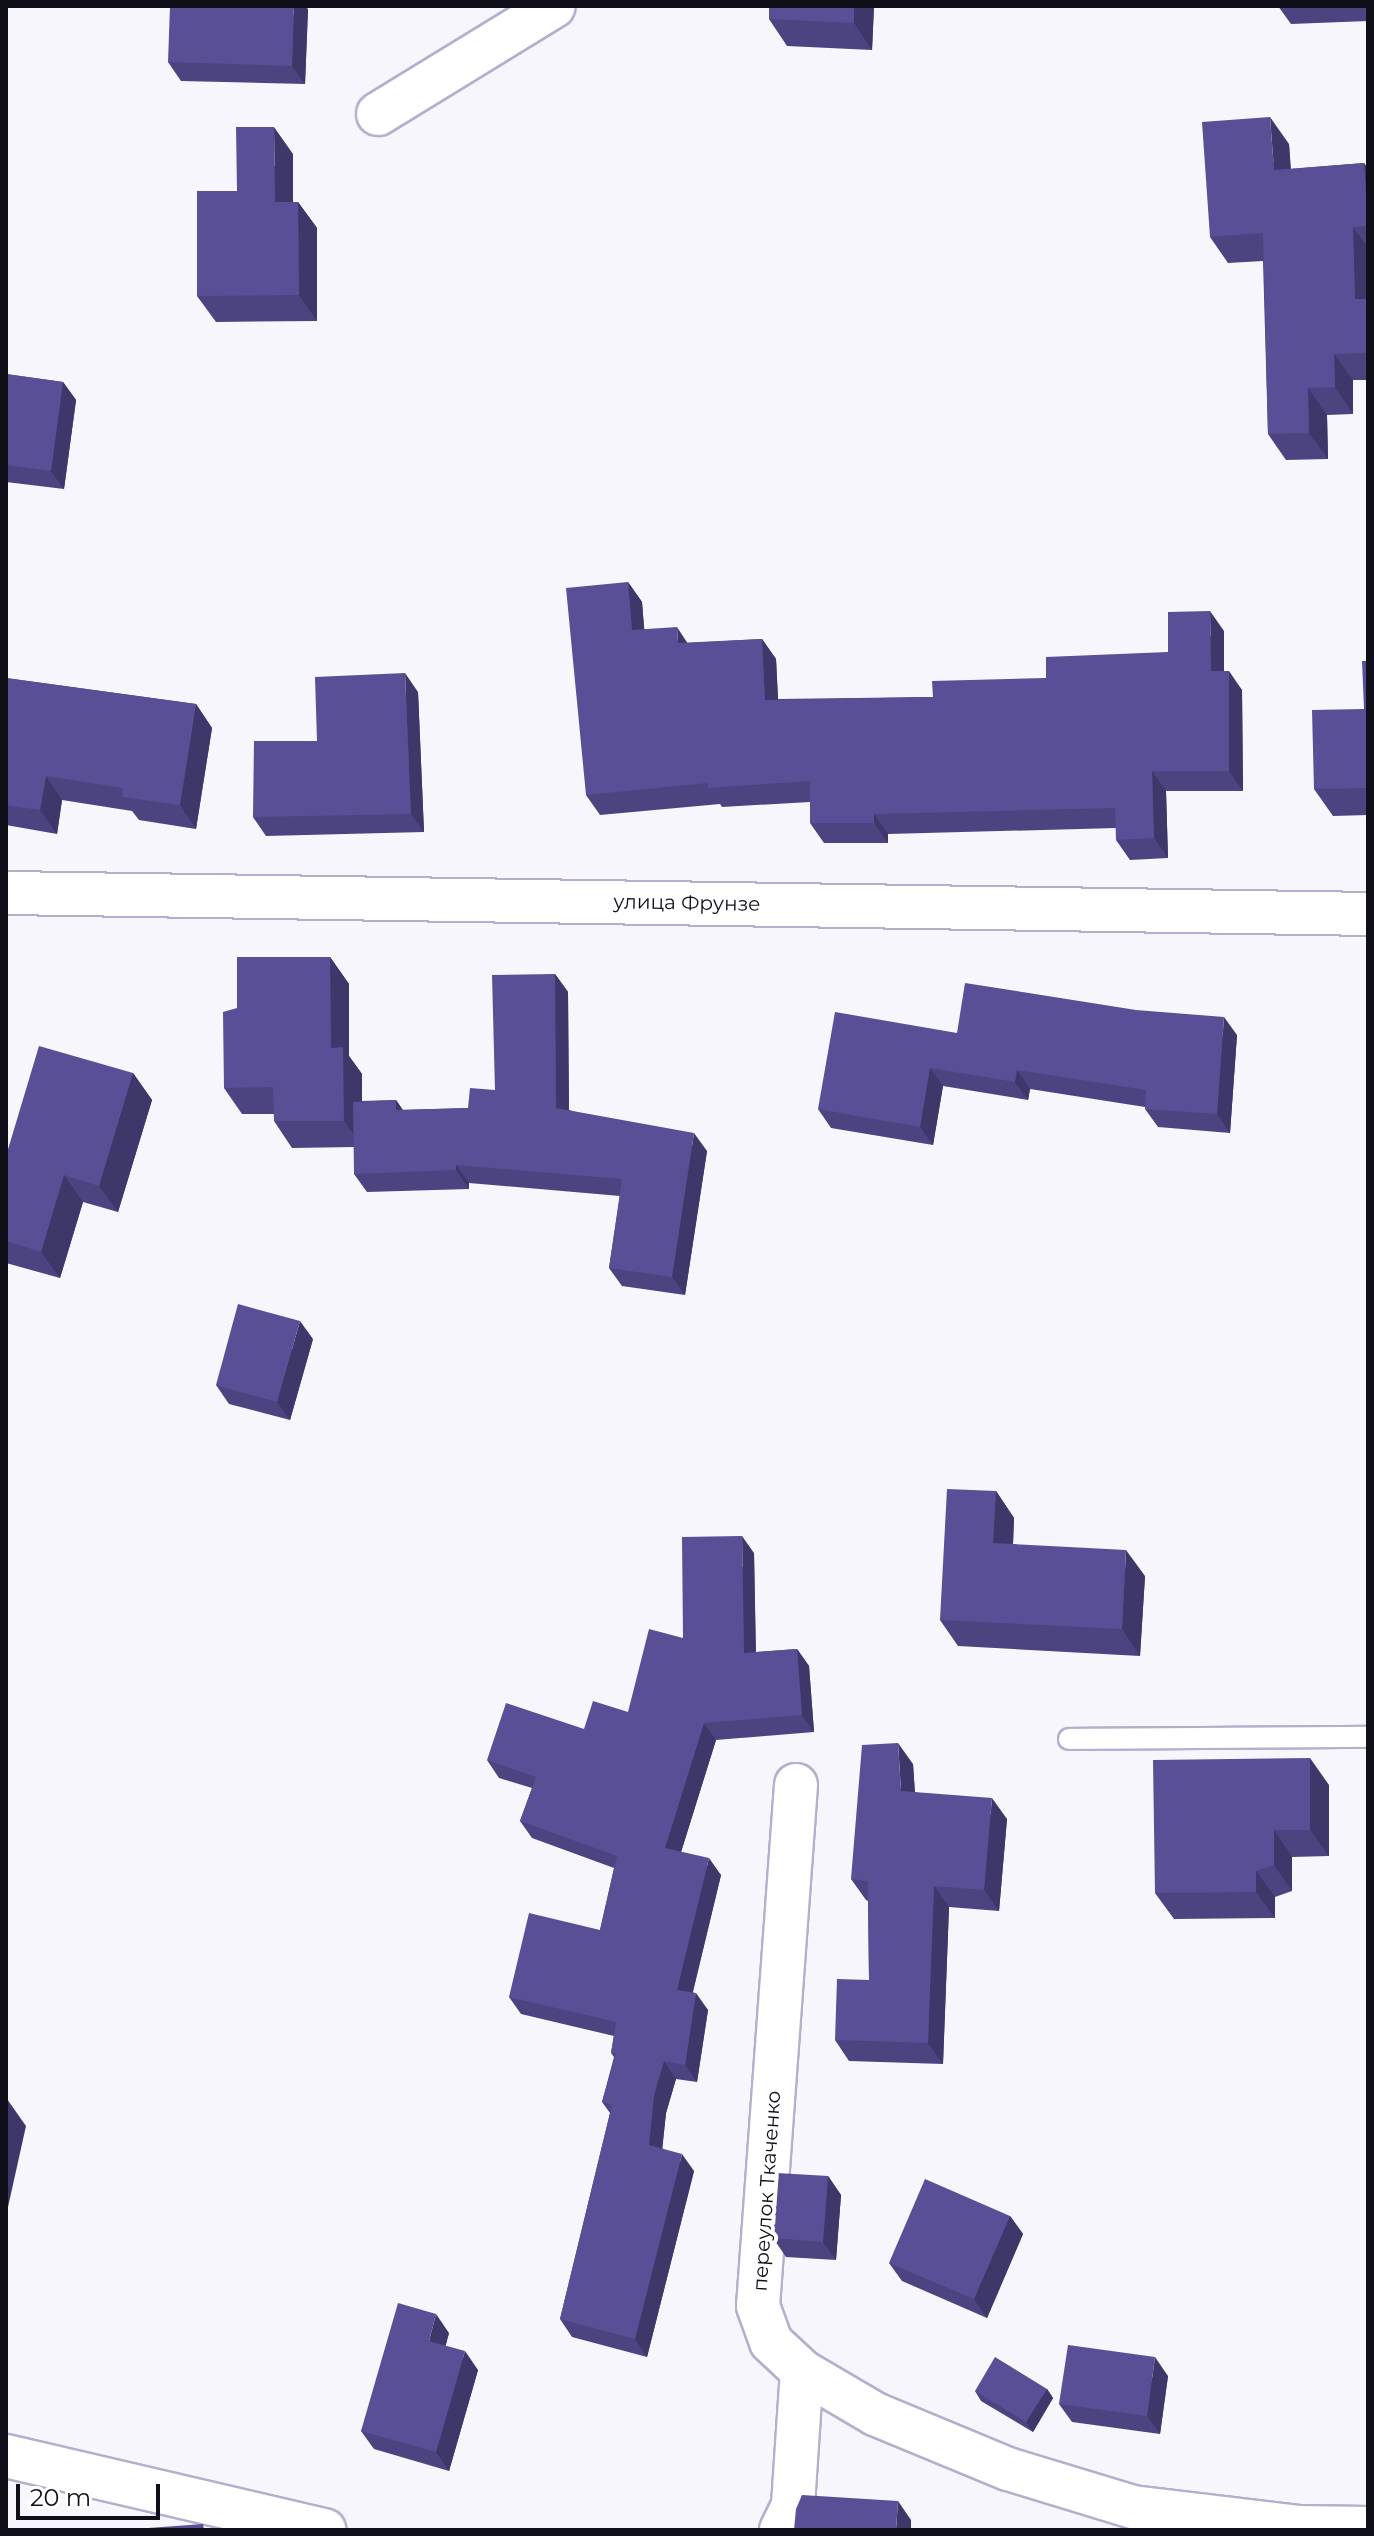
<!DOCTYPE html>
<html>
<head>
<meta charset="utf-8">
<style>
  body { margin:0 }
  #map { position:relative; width:1374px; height:2536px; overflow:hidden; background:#f6f6fc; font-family:Montserrat,sans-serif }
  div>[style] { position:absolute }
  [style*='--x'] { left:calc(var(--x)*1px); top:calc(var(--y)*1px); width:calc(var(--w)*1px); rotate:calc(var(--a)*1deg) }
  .roads { filter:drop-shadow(2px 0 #b1b0cd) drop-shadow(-2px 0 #b1b0cd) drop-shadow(0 2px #b1b0cd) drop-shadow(0 -2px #b1b0cd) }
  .lane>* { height:20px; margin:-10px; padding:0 10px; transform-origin:10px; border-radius:10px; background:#fff }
  .street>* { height:42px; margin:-21px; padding:0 21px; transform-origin:21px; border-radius:21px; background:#fff }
  .wall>* { inset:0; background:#4c4481 }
  .shaded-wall>* { inset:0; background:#3e3769 }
  .building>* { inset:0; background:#584f96 }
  span { translate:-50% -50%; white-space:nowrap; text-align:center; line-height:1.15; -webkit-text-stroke:8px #fff; paint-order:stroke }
  .street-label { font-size:20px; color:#0f0f19 }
  .frame { position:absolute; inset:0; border:8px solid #0f0f19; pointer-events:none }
  .scale { position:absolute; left:16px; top:2484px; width:144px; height:36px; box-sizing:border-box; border:4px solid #0f0f19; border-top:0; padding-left:10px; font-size:24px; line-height:28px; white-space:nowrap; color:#0f0f19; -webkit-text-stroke:6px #fff; paint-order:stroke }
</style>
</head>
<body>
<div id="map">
  <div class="roads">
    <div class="lane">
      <div style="--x:1069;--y:1739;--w:299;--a:-0.4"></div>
    </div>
    <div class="street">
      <div style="--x:378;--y:114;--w:206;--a:-31.5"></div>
      <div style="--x:6;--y:893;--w:1362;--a:0.88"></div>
      <div style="--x:796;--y:1785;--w:522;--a:94.17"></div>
      <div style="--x:758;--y:2306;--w:38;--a:70"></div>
      <div style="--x:771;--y:2342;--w:42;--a:43.1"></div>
      <div style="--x:802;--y:2371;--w:85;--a:30.5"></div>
      <div style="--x:875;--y:2414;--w:144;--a:22.5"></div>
      <div style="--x:1008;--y:2469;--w:131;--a:16.9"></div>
      <div style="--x:1133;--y:2507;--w:166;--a:6.9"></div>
      <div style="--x:1298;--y:2527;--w:70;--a:0.8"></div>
      <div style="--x:6;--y:2456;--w:327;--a:13.1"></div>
      <div style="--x:781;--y:2530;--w:28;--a:-64"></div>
      <div style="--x:793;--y:2505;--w:134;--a:-86.2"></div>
    </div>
  </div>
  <div class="wall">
    <div style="clip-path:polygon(769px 6px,874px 6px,872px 50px,787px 46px,769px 19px)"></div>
    <div style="clip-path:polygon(1278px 6px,1368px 6px,1368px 21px,1291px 24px)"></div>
    <div style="clip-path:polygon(308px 9px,305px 84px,181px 81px,168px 62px)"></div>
    <div style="clip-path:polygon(1289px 144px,1291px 169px,1364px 163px,1368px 169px,1368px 380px,1353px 380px,1353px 414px,1327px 415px,1328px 459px,1286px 460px,1268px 434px,1263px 261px,1228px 263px,1210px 237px)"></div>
    <div style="clip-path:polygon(293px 154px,293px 202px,298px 202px,317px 228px,317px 321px,216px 322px,197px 296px,237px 191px)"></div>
    <div style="clip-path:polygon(6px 374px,63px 382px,76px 400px,64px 489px,6px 482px)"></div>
    <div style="clip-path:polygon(628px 582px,642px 602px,644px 629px,688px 643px,762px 639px,776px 659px,778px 699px,933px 697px,1046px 678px,1168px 652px,1224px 631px,1224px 671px,1242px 690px,1243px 791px,1166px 791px,1168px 858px,1130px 860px,1116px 840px,1116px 828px,888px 834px,888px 843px,824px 843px,810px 823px,810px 802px,722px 807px,720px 804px,600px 815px,586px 795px)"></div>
    <div style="clip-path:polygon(1368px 661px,1368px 815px,1333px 816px,1314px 789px,1364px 709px)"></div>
    <div style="clip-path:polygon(6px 678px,196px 704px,212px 728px,196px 829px,139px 820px,132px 811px,62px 800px,57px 834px,6px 825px)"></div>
    <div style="clip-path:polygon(418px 692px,424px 832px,266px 836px,253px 817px,317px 741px)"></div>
    <div style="clip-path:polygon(330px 957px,349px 984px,349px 1056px,362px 1074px,362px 1101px,396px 1100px,403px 1110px,468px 1108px,495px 1090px,555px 974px,568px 992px,569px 1110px,707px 1151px,685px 1295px,622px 1286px,609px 1268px,620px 1196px,469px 1183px,469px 1189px,367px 1192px,354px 1174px,354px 1147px,292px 1148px,274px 1121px,274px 1114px,242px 1114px,224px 1088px,237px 1008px)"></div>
    <div style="clip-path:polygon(957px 1033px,1237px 1035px,1230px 1133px,1158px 1127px,1145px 1109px,1145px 1107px,1030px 1089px,1028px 1100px,943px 1086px,933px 1145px,831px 1128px,818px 1109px)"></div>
    <div style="clip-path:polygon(133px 1073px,152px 1100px,118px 1212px,83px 1202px,60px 1278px,6px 1263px,6px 1156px)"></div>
    <div style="clip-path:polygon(313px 1339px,290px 1420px,229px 1404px,216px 1385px)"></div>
    <div style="clip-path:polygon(996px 1491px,1014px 1518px,1013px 1544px,1145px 1576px,1140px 1656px,958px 1646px,940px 1620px)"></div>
    <div style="clip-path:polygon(754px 1553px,756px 1652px,797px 1649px,809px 1666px,814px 1732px,716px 1740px,681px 1852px,721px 1875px,693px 1992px,708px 2010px,697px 2082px,676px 2079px,666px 2113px,662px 2148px,694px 2171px,647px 2357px,572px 2337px,560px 2319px,610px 2113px,602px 2102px,614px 2057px,611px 2053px,614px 2036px,521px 2014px,509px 1997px,600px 1930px,614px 1868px,532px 1838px,520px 1821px,532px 1788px,499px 1778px,487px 1760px,584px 1729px,628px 1712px,683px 1638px)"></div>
    <div style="clip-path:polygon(913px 1764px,915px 1792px,1007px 1819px,999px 1911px,949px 1907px,943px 2064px,849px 2061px,835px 2040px,869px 1980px,868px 1901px,866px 1900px,851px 1879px)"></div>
    <div style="clip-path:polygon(1329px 1785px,1329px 1856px,1292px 1857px,1292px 1891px,1275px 1897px,1275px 1918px,1174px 1919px,1155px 1893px)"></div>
    <div style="clip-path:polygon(828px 2176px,841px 2195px,836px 2260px,786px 2257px,773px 2238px)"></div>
    <div style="clip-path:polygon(1010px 2216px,1023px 2234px,987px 2318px,902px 2281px,889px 2263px)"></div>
    <div style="clip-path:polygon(449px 2333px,445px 2346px,478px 2370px,449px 2471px,374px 2449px,361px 2431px)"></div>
    <div style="clip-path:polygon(1168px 2376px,1160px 2434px,1072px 2422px,1059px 2404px)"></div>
    <div style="clip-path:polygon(1047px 2389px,1053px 2398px,1033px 2432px,981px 2401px,975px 2391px)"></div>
  </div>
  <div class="shaded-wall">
    <div style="clip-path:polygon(294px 6px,305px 6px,308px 9px,305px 84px,292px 66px)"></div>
    <div style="clip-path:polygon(854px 6px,874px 6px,872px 50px,854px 23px)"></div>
    <div style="clip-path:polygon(1270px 117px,1289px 144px,1292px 196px,1274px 170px)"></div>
    <div style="clip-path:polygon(274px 127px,293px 154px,293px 229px,275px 202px)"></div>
    <div style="clip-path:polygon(1364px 163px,1368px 169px,1368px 217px)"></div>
    <div style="clip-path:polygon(298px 202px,317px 228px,317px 321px,299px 295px)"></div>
    <div style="clip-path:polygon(1353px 227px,1368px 248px,1368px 318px,1355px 299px)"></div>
    <div style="clip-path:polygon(1334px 354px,1353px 380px,1353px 414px,1335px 387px)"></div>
    <div style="clip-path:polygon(63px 382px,76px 400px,64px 489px,51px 471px)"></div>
    <div style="clip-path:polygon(1308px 388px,1327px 415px,1328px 459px,1309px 433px)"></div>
    <div style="clip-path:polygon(628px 582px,642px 602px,646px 650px,632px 630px)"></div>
    <div style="clip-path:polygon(1210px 611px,1224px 631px,1224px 691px,1211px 671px)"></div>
    <div style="clip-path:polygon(677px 627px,690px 647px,678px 643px)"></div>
    <div style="clip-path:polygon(762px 639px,776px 659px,779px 719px,765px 700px)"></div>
    <div style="clip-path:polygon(1229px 671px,1242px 690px,1243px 791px,1229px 771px)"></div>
    <div style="clip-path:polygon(405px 673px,418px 692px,424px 832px,411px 814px)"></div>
    <div style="clip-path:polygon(196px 704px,212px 728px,196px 829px,180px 805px)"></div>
    <div style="clip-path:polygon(1152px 771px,1166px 791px,1168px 858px,1154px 838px)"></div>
    <div style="clip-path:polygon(46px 776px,62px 800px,57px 834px,40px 810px)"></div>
    <div style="clip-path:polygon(874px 814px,888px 834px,888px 843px,874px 823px)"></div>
    <div style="clip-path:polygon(330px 957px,349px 984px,349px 1056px,362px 1074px,362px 1147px,344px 1121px,331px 1048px)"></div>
    <div style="clip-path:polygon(555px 974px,568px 992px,569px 1126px,556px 1108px)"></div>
    <div style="clip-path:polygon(1224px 1017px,1237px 1035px,1230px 1133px,1217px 1114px)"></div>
    <div style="clip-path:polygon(930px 1068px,943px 1086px,933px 1145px,920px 1127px)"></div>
    <div style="clip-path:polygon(1017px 1070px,1030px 1089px,1028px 1100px,1015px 1082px)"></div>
    <div style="clip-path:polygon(133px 1073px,152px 1100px,118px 1212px,99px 1186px)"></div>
    <div style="clip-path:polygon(396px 1100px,408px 1118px,396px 1110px)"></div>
    <div style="clip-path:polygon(694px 1133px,707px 1151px,685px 1295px,672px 1277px)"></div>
    <div style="clip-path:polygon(456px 1165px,469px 1183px,469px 1189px,456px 1170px)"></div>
    <div style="clip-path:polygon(64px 1175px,83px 1202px,60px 1278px,41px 1252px)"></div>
    <div style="clip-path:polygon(300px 1321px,313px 1339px,290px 1420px,277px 1402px)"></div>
    <div style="clip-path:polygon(996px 1491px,1014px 1518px,1012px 1570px,993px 1543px)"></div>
    <div style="clip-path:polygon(742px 1536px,754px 1553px,756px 1670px,744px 1653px)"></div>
    <div style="clip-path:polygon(1126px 1550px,1145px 1576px,1140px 1656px,1122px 1629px)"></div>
    <div style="clip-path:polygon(797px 1649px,809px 1666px,814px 1732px,802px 1715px)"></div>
    <div style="clip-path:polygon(704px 1723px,716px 1740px,677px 1865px,665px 1848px)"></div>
    <div style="clip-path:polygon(898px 1743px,913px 1764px,916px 1812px,901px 1791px)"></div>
    <div style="clip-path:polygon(1310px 1758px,1329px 1785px,1329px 1856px,1310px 1830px)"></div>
    <div style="clip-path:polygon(992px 1798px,1007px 1819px,999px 1911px,984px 1890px)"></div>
    <div style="clip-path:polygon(1274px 1830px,1292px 1857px,1292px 1891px,1274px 1865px)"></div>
    <div style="clip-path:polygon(709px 1858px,721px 1875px,689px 2007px,677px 1990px)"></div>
    <div style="clip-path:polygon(1256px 1871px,1275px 1897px,1275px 1918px,1256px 1892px)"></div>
    <div style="clip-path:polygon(934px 1886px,949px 1907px,943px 2064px,928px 2043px)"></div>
    <div style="clip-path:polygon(696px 1993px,708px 2010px,697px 2082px,685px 2065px)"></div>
    <div style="clip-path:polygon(664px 2061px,676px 2079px,666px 2113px,661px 2162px,649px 2145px,654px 2095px)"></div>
    <div style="clip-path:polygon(7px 2099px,26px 2126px,6px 2216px,6px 2105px)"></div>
    <div style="clip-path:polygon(682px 2154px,694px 2171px,647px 2357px,635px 2339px)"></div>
    <div style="clip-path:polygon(828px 2176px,841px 2195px,836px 2260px,823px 2242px)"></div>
    <div style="clip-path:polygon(1010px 2216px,1023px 2234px,987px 2318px,974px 2299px)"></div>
    <div style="clip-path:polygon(436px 2314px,449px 2333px,442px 2360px,429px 2341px)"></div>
    <div style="clip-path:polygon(465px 2351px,478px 2370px,449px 2471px,436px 2452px)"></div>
    <div style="clip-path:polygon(1155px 2357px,1168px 2376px,1160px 2434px,1147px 2416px)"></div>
    <div style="clip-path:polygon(1047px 2389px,1053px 2398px,1033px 2432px,1026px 2422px)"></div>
    <div style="clip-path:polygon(898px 2501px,911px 2520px,911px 2530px,896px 2530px)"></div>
  </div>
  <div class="building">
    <div style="clip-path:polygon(170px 6px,294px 6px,292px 66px,168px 62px)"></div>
    <div style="clip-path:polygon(769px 6px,854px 6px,854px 23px,769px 19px)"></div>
    <div style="clip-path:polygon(1270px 117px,1274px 170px,1364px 163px,1368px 226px,1353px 227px,1355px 299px,1368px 299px,1368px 353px,1334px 354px,1335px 387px,1308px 388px,1309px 433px,1268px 434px,1263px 233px,1210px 237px,1202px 122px)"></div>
    <div style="clip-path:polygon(236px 127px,274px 127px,275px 202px,298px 202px,299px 295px,197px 296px,197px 191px,237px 191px)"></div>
    <div style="clip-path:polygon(6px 374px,63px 382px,51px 471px,6px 465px)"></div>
    <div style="clip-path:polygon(628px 582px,632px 630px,677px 627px,678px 643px,762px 639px,765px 700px,933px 697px,932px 681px,1046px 678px,1046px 657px,1168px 652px,1168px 612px,1210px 611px,1211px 671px,1229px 671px,1229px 771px,1152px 771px,1154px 838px,1116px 840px,1115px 808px,874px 814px,874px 823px,810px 823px,810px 781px,708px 788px,708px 783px,586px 795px,566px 588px)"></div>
    <div style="clip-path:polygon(1362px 661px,1368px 661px,1368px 788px,1314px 789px,1312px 710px,1364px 709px)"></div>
    <div style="clip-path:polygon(405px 673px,411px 814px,253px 817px,254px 741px,317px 741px,315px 677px)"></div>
    <div style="clip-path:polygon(6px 678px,196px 704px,180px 805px,122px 797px,123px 788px,46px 776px,40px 810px,6px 805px)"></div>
    <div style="clip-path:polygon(237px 957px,330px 957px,331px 1048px,343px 1047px,344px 1121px,274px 1121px,273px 1087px,224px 1088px,223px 1012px,237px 1008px)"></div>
    <div style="clip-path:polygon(555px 974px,556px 1108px,694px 1133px,672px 1277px,609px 1268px,622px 1179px,456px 1165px,456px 1170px,354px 1174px,353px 1102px,396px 1100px,396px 1110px,468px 1108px,470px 1088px,495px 1090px,492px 975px)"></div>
    <div style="clip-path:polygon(965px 983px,1136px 1010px,1224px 1017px,1217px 1114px,1145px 1109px,1146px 1090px,1017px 1070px,1015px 1082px,930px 1068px,920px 1127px,818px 1109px,835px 1012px,957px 1033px)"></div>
    <div style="clip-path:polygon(39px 1046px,133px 1073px,99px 1186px,64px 1175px,41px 1252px,6px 1241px,6px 1156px)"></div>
    <div style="clip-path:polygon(238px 1304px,300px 1321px,277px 1402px,216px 1385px)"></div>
    <div style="clip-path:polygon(947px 1489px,996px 1491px,993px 1543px,1126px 1550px,1122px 1629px,940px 1620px)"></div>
    <div style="clip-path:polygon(742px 1536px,744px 1653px,797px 1649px,802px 1715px,704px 1723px,665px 1848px,709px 1858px,677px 1990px,696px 1993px,685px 2065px,664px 2061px,654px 2095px,649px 2145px,682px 2154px,635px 2339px,560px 2319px,612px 2105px,602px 2102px,616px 2053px,611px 2053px,616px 2022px,509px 1997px,529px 1913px,600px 1930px,617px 1856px,520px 1821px,536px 1777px,487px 1760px,506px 1703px,584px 1729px,593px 1701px,628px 1712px,649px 1629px,683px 1638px,682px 1537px)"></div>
    <div style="clip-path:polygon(898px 1743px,901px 1791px,992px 1798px,984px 1890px,934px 1886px,928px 2043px,835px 2040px,837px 1979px,869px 1980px,868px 1881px,851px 1879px,862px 1745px)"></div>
    <div style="clip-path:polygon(1310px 1758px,1310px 1830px,1274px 1830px,1274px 1865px,1256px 1871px,1256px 1892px,1155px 1893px,1153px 1760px)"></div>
    <div style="clip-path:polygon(777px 2173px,828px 2176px,823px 2242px,773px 2238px)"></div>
    <div style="clip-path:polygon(925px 2179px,1010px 2216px,974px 2299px,889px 2263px)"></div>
    <div style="clip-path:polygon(398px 2303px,436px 2314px,429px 2341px,465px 2351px,436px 2452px,361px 2431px)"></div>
    <div style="clip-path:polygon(1068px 2345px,1155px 2357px,1147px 2416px,1059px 2404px)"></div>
    <div style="clip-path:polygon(995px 2357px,1047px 2389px,1026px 2422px,975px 2391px)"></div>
    <div style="clip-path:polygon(802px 2495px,898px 2501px,896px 2530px,794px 2530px,796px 2509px)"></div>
    <div style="clip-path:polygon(203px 2524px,204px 2530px,121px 2530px)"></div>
  </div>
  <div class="street-label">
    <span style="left:687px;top:903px;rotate:1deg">улица Фрунзе</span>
    <span style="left:767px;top:2191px;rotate:-86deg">переулок Ткаченко</span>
  </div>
  <div class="frame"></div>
  <div class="scale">20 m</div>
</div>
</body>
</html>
